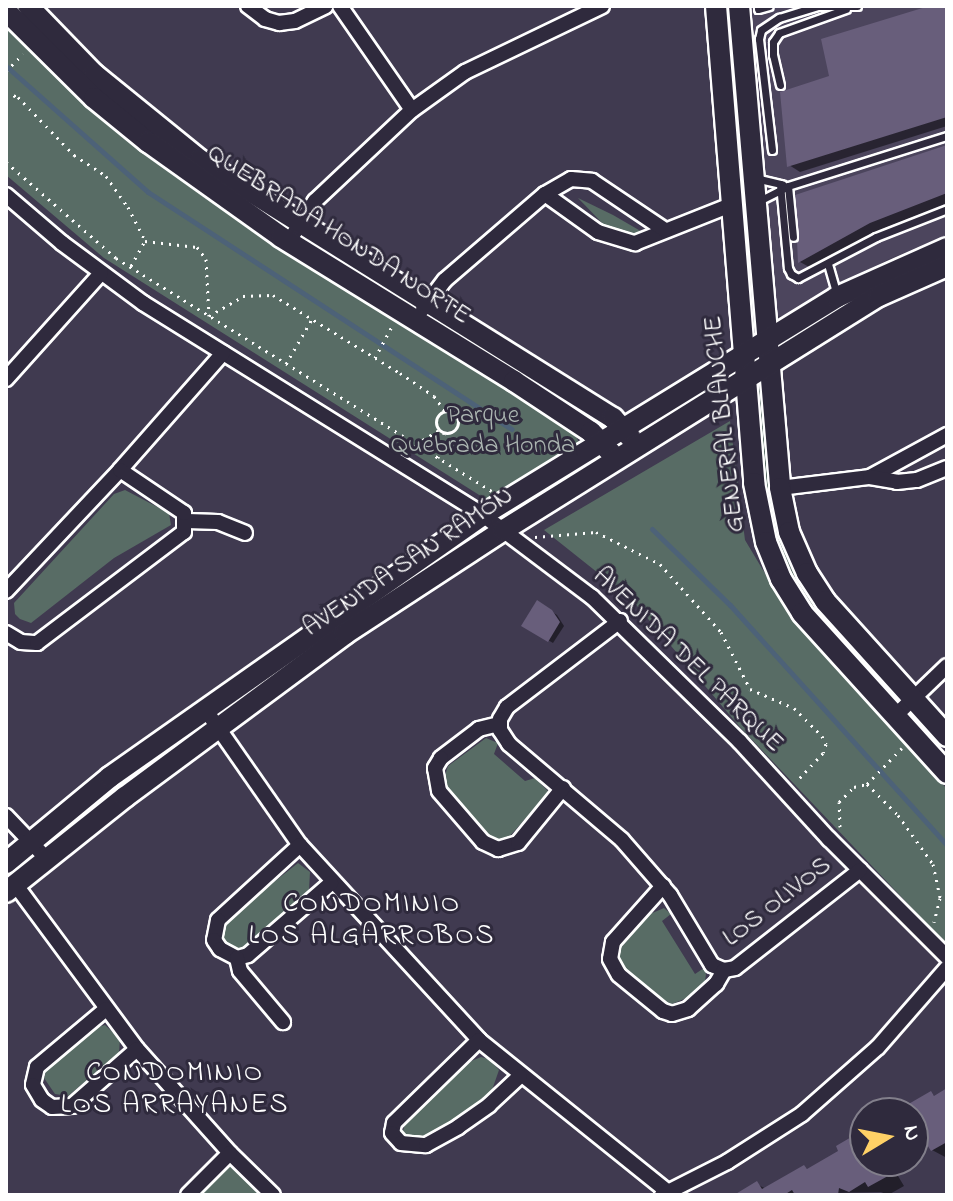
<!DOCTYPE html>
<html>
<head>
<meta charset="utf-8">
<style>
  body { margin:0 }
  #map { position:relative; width:953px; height:1201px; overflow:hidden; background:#403a50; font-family:"Indie Flower",sans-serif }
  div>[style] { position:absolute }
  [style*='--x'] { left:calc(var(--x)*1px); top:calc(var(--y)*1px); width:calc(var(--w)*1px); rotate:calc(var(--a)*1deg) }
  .built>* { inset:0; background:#4c455d }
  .green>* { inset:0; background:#586c65 }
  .shadow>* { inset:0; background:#0007 }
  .stream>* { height:5px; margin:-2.5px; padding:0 2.5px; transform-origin:2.5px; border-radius:2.5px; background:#4d6278 }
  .building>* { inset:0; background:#685e7b }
  .path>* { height:3px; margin-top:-1.5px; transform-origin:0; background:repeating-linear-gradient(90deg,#fff 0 2px,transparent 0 8px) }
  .path>.ring { margin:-1.5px; padding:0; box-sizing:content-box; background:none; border:3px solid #fff; border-radius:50% }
  .roads { filter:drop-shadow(2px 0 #fff) drop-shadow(-2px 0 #fff) drop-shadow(0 2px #fff) drop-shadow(0 -2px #fff) }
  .lane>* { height:7px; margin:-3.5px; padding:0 3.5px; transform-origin:3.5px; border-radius:3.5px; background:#2f2a3d }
  .street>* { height:14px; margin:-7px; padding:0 7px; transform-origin:7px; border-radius:7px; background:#2f2a3d }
  .secondary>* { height:20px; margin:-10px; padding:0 10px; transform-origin:10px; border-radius:10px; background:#2f2a3d }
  span { translate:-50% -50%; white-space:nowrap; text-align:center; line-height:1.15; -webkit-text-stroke:6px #2f2a3d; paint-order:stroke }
  .street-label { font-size:26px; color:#fff }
  .park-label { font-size:26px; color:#acb6b2 }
  .neighbourhood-label { font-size:28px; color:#fff; letter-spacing:2px }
  .frame { position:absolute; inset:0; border:8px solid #fff; pointer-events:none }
  .north { position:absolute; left:849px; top:1097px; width:80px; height:80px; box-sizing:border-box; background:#2f2a3d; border:2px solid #827f8b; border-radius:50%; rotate:80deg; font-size:22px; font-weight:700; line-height:32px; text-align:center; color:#fff }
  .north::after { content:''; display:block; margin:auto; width:28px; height:36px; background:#ffd166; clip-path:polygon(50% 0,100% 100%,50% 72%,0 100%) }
</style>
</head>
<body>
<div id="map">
  <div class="built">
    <div style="clip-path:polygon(744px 6px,947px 6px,947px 235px,887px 260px,785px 317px,775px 315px)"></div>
  </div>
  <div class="green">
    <div style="clip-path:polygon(6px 24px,57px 78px,170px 173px,570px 425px,581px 446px,495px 505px,104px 258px,6px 175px)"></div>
    <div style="clip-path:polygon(578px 198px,613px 215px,644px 233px,635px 237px,606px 227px)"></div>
    <div style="clip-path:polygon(753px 385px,760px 388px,768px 474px,784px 549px,815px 604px,895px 692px,895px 698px,804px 600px,787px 571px,767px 517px)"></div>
    <div style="clip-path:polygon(730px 421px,745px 540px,793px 620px,947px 789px,947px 945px,739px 726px,632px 600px,544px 530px)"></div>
    <div style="clip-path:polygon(125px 490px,169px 513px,171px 525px,114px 558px,31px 623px,20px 619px,15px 614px,14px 603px,114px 494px)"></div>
    <div style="clip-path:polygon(201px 720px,202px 727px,54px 840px,112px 787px)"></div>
    <div style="clip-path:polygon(486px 738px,498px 743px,494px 754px,525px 781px,535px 778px,549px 792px,509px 837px,502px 840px,488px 837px,448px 789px,444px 778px,448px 766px)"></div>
    <div style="clip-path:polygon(298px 863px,310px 872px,309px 890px,243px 951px,232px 950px,220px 933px,221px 924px)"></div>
    <div style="clip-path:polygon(664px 908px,671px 914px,662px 921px,695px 974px,704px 968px,706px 974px,705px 981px,689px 997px,672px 1004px,663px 1002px,628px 972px,619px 961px,618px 951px,650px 914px)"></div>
    <div style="clip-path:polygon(105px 1025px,120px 1039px,119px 1053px,68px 1096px,55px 1094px,44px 1078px,46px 1070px,98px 1027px)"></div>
    <div style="clip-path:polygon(481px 1057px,489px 1059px,499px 1070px,492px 1090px,464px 1113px,425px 1137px,411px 1141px,402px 1134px,405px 1124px,469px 1062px)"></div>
    <div style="clip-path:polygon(228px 1166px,234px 1167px,262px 1195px,198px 1195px)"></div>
  </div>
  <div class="shadow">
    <div style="clip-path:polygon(936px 6px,947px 6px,947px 126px,800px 172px,789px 165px,831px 77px)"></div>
    <div style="clip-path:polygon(947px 148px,947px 203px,882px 229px,811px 268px,800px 262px,797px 196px)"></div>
    <div style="clip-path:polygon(538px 603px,557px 615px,564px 626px,553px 643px,524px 626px)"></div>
    <div style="clip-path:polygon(947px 1091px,947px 1158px,932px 1150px,923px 1134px,913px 1131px,913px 1113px,897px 1113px,931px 1094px,936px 1097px)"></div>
    <div style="clip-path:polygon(865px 1131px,865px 1161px,889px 1161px,904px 1186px,888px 1195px,881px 1192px,738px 1195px,757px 1184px,766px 1189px,804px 1167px,809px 1170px,841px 1151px)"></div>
  </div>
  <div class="stream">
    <div style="--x:6;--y:66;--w:190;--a:41.6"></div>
    <div style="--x:148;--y:192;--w:434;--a:33.1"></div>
    <div style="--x:652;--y:529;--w:109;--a:44.3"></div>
    <div style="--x:730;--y:605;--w:324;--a:47.9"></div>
  </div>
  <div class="building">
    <div style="clip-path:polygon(929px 6px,947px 6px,947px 117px,787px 167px,780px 92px,829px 76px,821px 39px)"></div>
    <div style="clip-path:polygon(947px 145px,947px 193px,870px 223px,798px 263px,795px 195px)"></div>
    <div style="clip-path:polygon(537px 600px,552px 610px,560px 622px,548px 642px,521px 626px)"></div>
    <div style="clip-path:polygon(947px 1088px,947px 1142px,931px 1151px,913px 1122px,913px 1113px,893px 1113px,931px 1091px,934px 1096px)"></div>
    <div style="clip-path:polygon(865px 1129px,865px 1161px,879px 1161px,888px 1176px,868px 1187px,865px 1182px,849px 1192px,839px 1188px,838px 1195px,795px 1195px,792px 1190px,784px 1195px,734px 1195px,757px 1181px,762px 1189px,804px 1165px,807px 1169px,838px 1151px,836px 1146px)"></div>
  </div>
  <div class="path">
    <div style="--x:6;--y:71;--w:24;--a:-45"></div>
    <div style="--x:6;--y:93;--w:13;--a:18"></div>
    <div style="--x:18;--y:97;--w:81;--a:46"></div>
    <div style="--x:74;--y:155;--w:38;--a:33"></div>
    <div style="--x:106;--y:176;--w:38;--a:55"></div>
    <div style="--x:128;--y:207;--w:38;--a:63"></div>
    <div style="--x:145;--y:241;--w:52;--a:6.6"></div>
    <div style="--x:197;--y:247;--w:15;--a:53"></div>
    <div style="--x:206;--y:259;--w:57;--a:87"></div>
    <div style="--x:209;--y:316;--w:39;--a:-30"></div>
    <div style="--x:243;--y:296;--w:30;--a:-2"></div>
    <div style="--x:273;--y:295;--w:149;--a:31.6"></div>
    <div style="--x:400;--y:373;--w:41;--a:34.1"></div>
    <div style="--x:434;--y:396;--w:19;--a:54"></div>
    <div style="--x:6;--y:162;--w:146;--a:41.1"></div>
    <div style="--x:116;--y:258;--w:442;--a:31.8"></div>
    <div style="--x:131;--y:266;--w:29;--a:-61"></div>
    <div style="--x:375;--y:358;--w:36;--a:-62"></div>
    <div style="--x:286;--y:364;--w:52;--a:-60"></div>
    <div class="ring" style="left:436px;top:411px;width:19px;height:19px"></div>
    <div style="--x:416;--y:444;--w:27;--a:-31"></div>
    <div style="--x:438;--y:458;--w:25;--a:-76"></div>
    <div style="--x:535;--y:537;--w:61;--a:-4.7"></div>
    <div style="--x:596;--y:532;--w:72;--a:26.6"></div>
    <div style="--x:660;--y:564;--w:91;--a:48.1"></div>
    <div style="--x:721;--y:632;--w:64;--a:63"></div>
    <div style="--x:750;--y:689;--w:48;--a:23.4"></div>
    <div style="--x:794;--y:708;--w:40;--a:45"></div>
    <div style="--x:822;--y:736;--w:9;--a:63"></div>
    <div style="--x:826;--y:744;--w:9;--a:108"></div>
    <div style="--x:823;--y:753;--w:38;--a:133"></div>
    <div style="--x:867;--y:784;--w:44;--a:45"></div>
    <div style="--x:898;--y:815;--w:60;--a:54.5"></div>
    <div style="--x:933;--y:864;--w:35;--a:78"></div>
    <div style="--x:940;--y:898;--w:25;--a:104"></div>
    <div style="--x:840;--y:827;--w:25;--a:-92"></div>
    <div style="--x:839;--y:802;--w:21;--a:-45"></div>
    <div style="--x:854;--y:787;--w:13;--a:-13"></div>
    <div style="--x:867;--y:784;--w:50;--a:-45.8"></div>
    <div style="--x:940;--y:1195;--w:8;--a:-30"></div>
  </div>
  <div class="roads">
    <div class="lane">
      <div style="--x:758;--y:9;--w:11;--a:-15"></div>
      <div style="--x:780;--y:85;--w:31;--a:-103"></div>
      <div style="--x:773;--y:55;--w:13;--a:-90"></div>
      <div style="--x:773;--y:42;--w:11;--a:-56"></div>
      <div style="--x:779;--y:33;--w:71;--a:-19.7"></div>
      <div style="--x:772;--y:150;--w:112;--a:-96.7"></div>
      <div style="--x:759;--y:39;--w:9;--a:-77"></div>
      <div style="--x:761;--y:30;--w:22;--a:-34"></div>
      <div style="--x:779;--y:18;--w:41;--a:-17.1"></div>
      <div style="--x:818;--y:6;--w:39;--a:0"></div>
      <div style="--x:755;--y:178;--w:28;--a:13"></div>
      <div style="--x:780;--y:184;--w:84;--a:84.6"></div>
      <div style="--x:788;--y:268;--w:7;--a:63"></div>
      <div style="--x:791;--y:274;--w:8;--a:30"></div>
      <div style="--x:798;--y:278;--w:88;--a:-27.7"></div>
      <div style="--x:876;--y:237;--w:76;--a:-21.5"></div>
      <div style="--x:788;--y:186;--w:51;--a:84.4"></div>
      <div style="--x:757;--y:202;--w:35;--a:-27"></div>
      <div style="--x:788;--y:186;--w:167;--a:-17.5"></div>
      <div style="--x:828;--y:264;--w:33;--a:74"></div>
    </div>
    <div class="street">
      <div style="--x:248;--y:6;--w:21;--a:37"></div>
      <div style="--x:265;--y:19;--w:15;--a:16"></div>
      <div style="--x:279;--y:23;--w:16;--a:-7"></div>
      <div style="--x:295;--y:21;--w:34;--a:-26"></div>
      <div style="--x:340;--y:6;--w:126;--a:55.3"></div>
      <div style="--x:545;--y:194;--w:65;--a:35.6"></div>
      <div style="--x:598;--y:232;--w:39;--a:17"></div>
      <div style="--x:635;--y:243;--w:103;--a:-21.6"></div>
      <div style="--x:6;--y:195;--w:74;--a:40.6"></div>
      <div style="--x:62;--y:243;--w:101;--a:36.5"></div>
      <div style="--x:143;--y:303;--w:401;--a:31.9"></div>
      <div style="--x:483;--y:515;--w:136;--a:37"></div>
      <div style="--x:592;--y:597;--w:207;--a:44.4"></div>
      <div style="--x:740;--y:742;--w:132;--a:47.5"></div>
      <div style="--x:829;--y:839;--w:167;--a:45"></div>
      <div style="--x:289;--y:241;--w:48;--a:-57"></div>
      <div style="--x:315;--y:201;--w:133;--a:-43.2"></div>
      <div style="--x:412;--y:110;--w:65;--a:-35.6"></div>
      <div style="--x:465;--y:72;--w:152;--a:-25.7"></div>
      <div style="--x:423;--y:309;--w:36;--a:-53"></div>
      <div style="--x:445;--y:280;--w:132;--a:-40.7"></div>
      <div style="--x:545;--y:194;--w:30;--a:-30"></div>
      <div style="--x:571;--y:179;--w:21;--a:5"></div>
      <div style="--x:592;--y:181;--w:88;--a:33.9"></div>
      <div style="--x:6;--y:379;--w:142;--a:-48.1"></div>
      <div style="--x:870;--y:477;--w:88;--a:-28.6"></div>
      <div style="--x:780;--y:488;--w:91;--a:-7"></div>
      <div style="--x:870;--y:477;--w:27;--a:10"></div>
      <div style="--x:897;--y:482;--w:20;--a:-6"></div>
      <div style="--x:917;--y:480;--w:32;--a:-22"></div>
      <div style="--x:187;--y:521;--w:31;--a:2"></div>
      <div style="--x:218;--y:522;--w:29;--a:22"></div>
      <div style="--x:6;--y:591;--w:166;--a:-46.7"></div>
      <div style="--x:120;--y:470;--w:156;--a:-48.6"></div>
      <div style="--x:620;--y:621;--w:142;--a:142.7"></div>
      <div style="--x:507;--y:707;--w:14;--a:120"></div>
      <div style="--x:500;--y:719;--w:11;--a:90"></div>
      <div style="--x:500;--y:730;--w:17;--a:57"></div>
      <div style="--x:509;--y:744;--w:148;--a:40.3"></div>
      <div style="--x:622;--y:840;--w:73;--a:48.9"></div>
      <div style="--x:670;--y:895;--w:82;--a:59"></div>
      <div style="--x:712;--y:965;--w:13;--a:23"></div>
      <div style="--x:724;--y:970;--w:11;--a:-10"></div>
      <div style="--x:735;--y:968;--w:159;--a:-38.1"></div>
      <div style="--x:6;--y:633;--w:17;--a:31"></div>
      <div style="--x:21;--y:642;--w:16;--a:4"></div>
      <div style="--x:37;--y:643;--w:184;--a:-37.1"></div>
      <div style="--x:184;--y:532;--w:19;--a:-90"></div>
      <div style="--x:184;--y:513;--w:77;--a:-146.1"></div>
      <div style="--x:205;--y:709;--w:166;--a:55.1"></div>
      <div style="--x:300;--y:845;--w:265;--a:47.4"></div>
      <div style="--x:479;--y:1040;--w:243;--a:38.8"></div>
      <div style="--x:895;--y:716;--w:72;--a:-43.9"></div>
      <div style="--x:499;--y:724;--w:21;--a:166"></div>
      <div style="--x:479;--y:729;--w:48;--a:142.7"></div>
      <div style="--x:441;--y:758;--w:12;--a:121"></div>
      <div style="--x:435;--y:768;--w:23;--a:80"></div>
      <div style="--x:439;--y:791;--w:67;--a:49.2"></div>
      <div style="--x:483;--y:842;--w:17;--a:25"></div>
      <div style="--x:498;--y:849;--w:21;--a:-17"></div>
      <div style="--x:518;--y:843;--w:71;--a:-50.7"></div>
      <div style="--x:6;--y:816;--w:59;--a:46.4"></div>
      <div style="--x:300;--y:845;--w:111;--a:137.6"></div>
      <div style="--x:218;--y:920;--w:20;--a:101"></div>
      <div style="--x:214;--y:940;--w:11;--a:56"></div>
      <div style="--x:220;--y:949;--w:19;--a:28"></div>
      <div style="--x:237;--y:958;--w:11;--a:-15"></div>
      <div style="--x:248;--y:955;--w:110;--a:-40.9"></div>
      <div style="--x:15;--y:884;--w:205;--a:53.5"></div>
      <div style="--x:137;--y:1049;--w:140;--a:48.2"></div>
      <div style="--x:230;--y:1153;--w:60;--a:44.3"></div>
      <div style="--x:663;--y:886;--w:75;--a:131.8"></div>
      <div style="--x:613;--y:942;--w:17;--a:100"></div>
      <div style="--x:610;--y:959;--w:18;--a:61"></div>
      <div style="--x:619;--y:975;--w:57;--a:39.3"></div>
      <div style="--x:663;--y:1011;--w:9;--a:18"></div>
      <div style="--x:672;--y:1014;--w:17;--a:-17"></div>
      <div style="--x:688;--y:1009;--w:38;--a:-42"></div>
      <div style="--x:716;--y:984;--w:16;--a:-60"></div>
      <div style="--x:237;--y:958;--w:13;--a:77"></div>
      <div style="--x:240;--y:971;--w:67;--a:49.9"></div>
      <div style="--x:106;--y:1009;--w:90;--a:140"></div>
      <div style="--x:37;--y:1067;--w:18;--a:103"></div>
      <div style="--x:33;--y:1085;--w:17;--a:59"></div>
      <div style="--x:42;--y:1100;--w:12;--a:35"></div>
      <div style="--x:52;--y:1107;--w:20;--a:-3"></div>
      <div style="--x:72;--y:1106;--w:86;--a:-41.2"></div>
      <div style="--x:479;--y:1040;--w:119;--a:135.7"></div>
      <div style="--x:394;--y:1123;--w:10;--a:101"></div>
      <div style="--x:392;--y:1133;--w:13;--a:48"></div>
      <div style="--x:401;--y:1143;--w:25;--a:5"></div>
      <div style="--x:426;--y:1145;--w:37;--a:-29"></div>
      <div style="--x:458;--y:1127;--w:38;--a:-35"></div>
      <div style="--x:489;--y:1105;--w:42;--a:-43.1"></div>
      <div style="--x:188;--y:1195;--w:59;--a:-45"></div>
      <div style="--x:662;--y:1195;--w:73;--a:-26.9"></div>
      <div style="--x:727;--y:1162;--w:89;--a:-32.6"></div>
      <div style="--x:802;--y:1114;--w:101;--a:-41.4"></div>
      <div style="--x:878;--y:1047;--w:105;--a:-48.9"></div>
    </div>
    <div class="secondary">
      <div style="--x:28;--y:6;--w:95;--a:45.9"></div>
      <div style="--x:94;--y:74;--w:136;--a:39.1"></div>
      <div style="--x:200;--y:160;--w:487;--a:32"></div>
      <div style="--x:613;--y:418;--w:27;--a:48"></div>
      <div style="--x:716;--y:6;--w:479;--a:85.4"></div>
      <div style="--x:754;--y:483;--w:60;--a:78.5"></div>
      <div style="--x:766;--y:542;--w:40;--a:68"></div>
      <div style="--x:781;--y:579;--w:40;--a:58"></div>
      <div style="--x:802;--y:613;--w:216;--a:47.8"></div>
      <div style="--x:739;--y:6;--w:484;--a:85.1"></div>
      <div style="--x:780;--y:488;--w:45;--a:78.4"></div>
      <div style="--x:789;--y:532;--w:45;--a:66.3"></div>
      <div style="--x:807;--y:573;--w:33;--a:57"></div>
      <div style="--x:825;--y:601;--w:182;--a:47.9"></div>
      <div style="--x:6;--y:11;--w:124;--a:44.7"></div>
      <div style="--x:94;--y:98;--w:70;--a:39.2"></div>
      <div style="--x:148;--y:142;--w:163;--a:35.5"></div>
      <div style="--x:281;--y:237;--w:274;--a:31.7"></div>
      <div style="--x:514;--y:381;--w:92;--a:33.5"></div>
      <div style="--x:591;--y:432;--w:29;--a:46"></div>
      <div style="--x:6;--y:863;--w:135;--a:-39.6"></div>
      <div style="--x:110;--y:777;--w:456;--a:-35.1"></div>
      <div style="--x:483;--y:515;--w:416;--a:-31.6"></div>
      <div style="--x:837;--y:297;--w:120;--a:-24"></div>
      <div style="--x:6;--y:892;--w:152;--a:-38.6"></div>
      <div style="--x:125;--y:797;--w:274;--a:-36.5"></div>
      <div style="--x:345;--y:634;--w:190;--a:-33.2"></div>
      <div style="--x:504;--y:530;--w:442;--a:-32"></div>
      <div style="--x:879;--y:296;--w:74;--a:-23.8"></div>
    </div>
  </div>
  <div class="street-label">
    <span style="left:338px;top:236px;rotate:33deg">QUEBRADA HONDA NORTE</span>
    <span style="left:726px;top:424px;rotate:-96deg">GENERAL BLANCHE</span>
    <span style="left:409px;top:563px;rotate:-34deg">AVENIDA SAN RAMÓN</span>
    <span style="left:687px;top:661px;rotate:44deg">AVENIDA DEL PARQUE</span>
    <span style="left:778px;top:903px;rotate:-38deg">LOS OLIVOS</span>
  </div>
  <div class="park-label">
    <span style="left:483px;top:432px">Parque<br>Quebrada Honda</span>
  </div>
  <div class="neighbourhood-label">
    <span style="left:372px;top:921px">CONDOMINIO<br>LOS ALGARROBOS</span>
    <span style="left:175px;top:1090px">CONDOMINIO<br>LOS ARRAYANES</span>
  </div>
  <div class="frame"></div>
  <div class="north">N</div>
</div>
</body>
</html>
